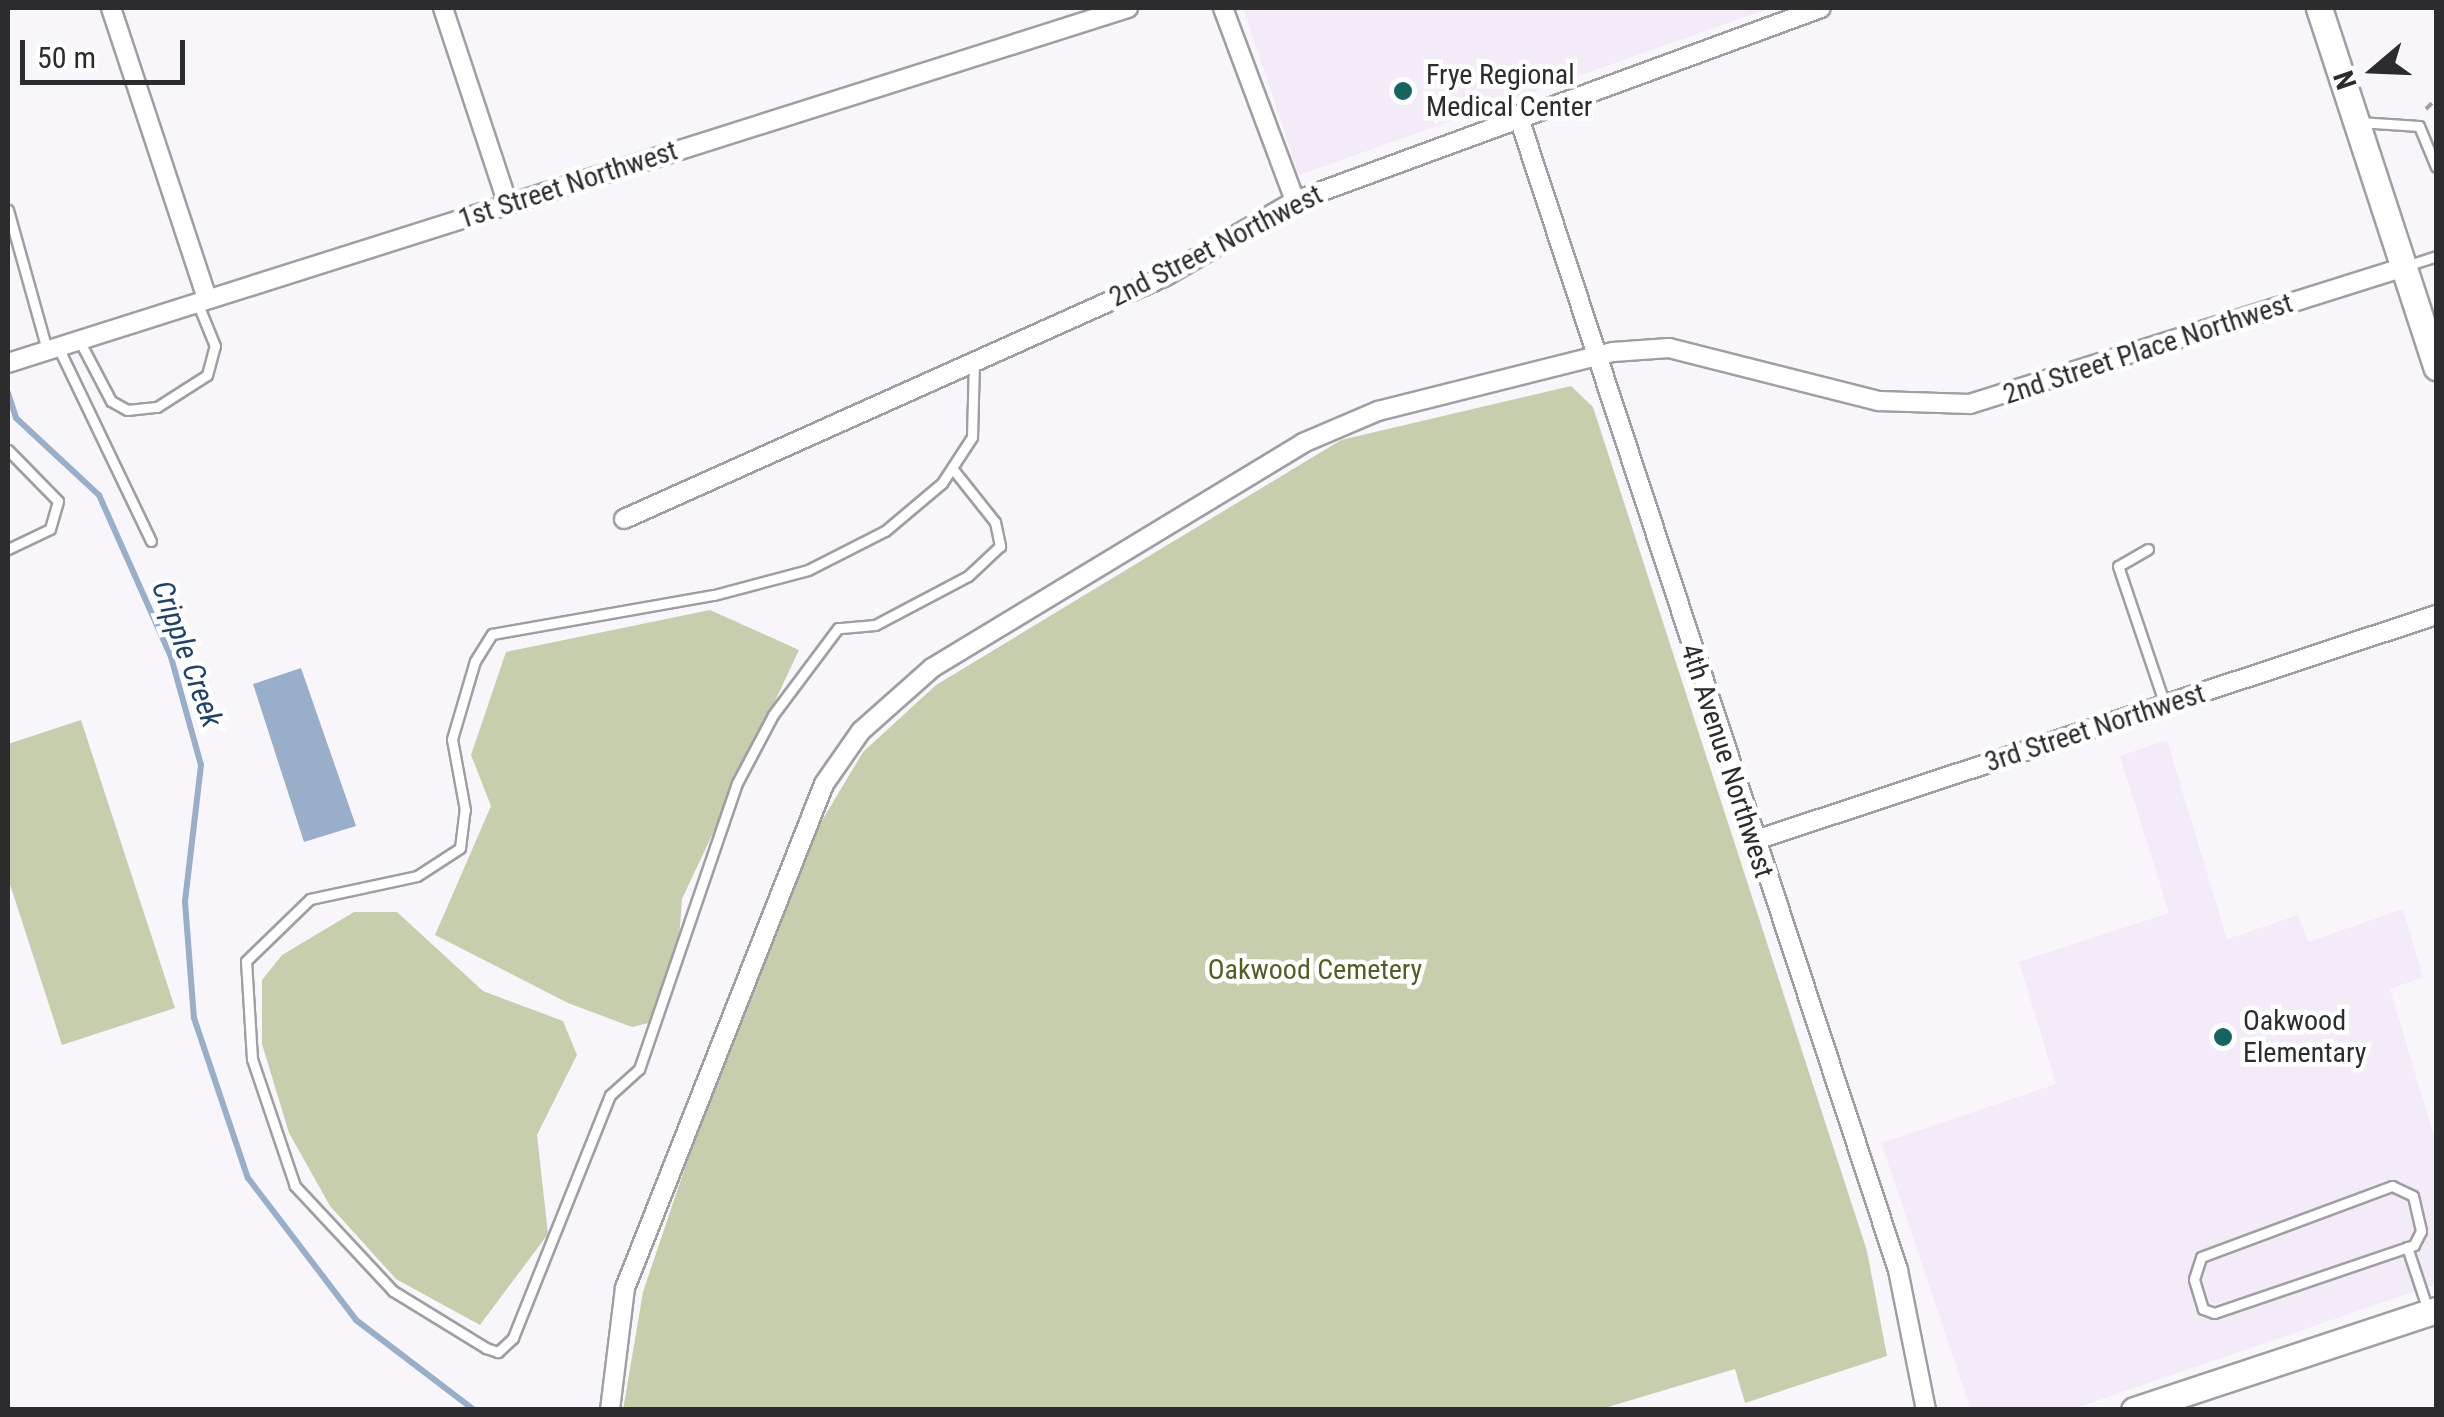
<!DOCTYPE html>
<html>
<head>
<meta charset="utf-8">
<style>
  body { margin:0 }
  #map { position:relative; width:2444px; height:1417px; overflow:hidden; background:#f9f6fb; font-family:"Roboto Condensed",sans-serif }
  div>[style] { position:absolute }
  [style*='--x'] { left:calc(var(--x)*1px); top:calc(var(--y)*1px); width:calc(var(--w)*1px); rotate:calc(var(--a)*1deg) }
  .built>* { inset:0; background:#f3ebf7 }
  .green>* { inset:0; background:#c6cead }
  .water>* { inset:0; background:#98aec9 }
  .stream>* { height:6px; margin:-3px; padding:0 3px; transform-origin:3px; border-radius:3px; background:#98aec9 }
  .path>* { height:4px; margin-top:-2px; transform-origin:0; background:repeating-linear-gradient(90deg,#a19fa3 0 8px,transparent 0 16px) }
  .roads { filter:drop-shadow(2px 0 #a19ea3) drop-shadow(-2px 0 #a19ea3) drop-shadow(0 2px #a19ea3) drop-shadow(0 -2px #a19ea3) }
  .service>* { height:9px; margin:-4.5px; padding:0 4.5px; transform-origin:4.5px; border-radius:4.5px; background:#fff }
  .minor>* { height:18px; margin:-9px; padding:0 9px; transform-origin:9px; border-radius:9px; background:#fff }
  .secondary>* { height:25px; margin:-12.5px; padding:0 12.5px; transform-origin:12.5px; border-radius:12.5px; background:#fff }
  .dots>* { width:28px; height:28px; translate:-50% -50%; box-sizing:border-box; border:5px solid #fff; border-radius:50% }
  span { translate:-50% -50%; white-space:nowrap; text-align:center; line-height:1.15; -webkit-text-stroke:9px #fff; paint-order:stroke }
  .poi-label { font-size:28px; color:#2c2b2d }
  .left { translate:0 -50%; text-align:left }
  .street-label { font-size:28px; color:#2c2b2d }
  .park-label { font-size:28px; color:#535d29 }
  .water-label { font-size:30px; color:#204268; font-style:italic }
  .frame { position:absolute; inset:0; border:10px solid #2c2b2d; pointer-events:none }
  .north { position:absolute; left:2324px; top:20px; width:100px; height:100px; -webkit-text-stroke:8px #fff; paint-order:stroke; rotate:251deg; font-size:28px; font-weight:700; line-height:40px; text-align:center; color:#2c2b2d }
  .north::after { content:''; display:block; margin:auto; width:35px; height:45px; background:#2c2b2d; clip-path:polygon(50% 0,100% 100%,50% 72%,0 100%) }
  .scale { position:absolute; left:20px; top:40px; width:165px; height:45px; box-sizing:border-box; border:5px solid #2c2b2d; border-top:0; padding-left:12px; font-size:30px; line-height:35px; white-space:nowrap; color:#2c2b2d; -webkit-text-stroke:8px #fff; paint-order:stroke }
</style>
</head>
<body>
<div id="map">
  <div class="built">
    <div style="clip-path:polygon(1243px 8px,1770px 8px,1299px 175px)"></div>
    <div style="clip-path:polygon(2167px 740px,2227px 939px,2298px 915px,2308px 942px,2403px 909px,2423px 977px,2390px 989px,2436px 1143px,2436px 1284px,2073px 1409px,1971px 1409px,1881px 1143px,2056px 1084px,2019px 962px,2169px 913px,2120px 756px)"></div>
  </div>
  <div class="green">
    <div style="clip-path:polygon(1571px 386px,1593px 407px,1867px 1251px,1887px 1356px,1745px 1403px,1735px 1369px,1598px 1410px,623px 1410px,643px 1292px,704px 1111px,805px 849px,863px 752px,936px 685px,1341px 440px)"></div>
    <div style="clip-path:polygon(710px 610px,799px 650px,682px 899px,678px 953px,653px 1022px,632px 1027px,568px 1003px,435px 935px,491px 806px,471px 755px,506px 652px)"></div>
    <div style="clip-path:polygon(81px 720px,175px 1008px,62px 1045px,8px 878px,8px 744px)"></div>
    <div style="clip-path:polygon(354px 912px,397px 912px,483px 991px,563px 1021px,577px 1055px,537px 1135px,548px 1234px,480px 1325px,396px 1279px,330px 1206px,289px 1133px,262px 1044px,262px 980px,282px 955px)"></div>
  </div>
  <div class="water">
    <div style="clip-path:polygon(301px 668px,356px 826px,304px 842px,253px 684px)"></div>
  </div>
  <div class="stream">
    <div style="--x:8;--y:393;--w:26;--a:72"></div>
    <div style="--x:16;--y:418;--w:113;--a:42.9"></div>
    <div style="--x:99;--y:495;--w:177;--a:66"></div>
    <div style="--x:171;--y:657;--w:112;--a:74.5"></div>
    <div style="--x:201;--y:765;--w:138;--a:96.7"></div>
    <div style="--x:185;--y:902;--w:116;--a:85.6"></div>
    <div style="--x:194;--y:1018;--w:169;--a:71.4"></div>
    <div style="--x:248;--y:1178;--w:178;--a:52.7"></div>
    <div style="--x:356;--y:1320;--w:148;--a:37.3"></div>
  </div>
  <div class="path">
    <div style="--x:2426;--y:109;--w:14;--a:-45"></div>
  </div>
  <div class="roads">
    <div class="service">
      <div style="--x:2359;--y:122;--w:60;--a:3.8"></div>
      <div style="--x:2419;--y:126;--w:44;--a:67.5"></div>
      <div style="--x:8;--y:210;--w:145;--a:74.4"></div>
      <div style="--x:2406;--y:266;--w:32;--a:-18"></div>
      <div style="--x:79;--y:340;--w:69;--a:62.3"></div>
      <div style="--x:111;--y:401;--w:18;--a:29"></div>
      <div style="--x:127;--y:410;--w:30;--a:-6"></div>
      <div style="--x:157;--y:407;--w:59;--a:-32.6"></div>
      <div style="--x:207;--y:375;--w:30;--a:-75"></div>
      <div style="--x:215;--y:346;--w:48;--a:-112.2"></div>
      <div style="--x:58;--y:347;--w:215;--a:64.4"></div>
      <div style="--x:8;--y:450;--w:71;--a:45.6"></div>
      <div style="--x:58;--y:501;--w:29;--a:106"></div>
      <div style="--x:50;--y:529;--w:47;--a:154.5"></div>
      <div style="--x:952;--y:468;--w:69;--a:51.5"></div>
      <div style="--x:995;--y:522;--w:25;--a:78"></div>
      <div style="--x:1000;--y:546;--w:44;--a:136.8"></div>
      <div style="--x:968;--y:576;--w:105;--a:152.2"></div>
      <div style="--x:875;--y:625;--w:37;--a:175"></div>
      <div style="--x:838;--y:628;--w:109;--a:126.8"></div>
      <div style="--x:773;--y:715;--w:77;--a:117.9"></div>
      <div style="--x:737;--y:783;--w:302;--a:108.9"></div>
      <div style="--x:639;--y:1069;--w:39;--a:138"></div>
      <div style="--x:610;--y:1095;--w:262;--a:111.8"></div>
      <div style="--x:513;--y:1338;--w:21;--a:137"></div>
      <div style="--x:498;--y:1352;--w:13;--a:-162"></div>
      <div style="--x:486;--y:1348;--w:109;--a:-148.5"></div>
      <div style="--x:393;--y:1291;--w:144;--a:-133"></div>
      <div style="--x:295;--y:1186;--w:134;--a:-108.7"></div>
      <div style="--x:252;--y:1059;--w:98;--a:-93.5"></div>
      <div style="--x:246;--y:961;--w:89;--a:-44.1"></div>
      <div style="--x:310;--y:899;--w:109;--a:-12.1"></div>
      <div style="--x:417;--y:876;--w:51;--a:-33.1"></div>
      <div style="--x:460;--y:848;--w:38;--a:-83"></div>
      <div style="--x:465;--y:810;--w:72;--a:-100.4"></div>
      <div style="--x:452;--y:739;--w:81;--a:-73.6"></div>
      <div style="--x:475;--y:661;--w:32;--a:-58"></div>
      <div style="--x:492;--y:634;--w:225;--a:-10"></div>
      <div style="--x:714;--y:595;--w:97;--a:-14.9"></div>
      <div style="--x:808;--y:570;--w:86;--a:-26.9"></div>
      <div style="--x:885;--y:531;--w:75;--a:-40.1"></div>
      <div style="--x:942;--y:483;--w:55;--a:-56.9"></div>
      <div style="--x:972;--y:437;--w:74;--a:-88.5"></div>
      <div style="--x:2148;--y:549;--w:34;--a:150"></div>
      <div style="--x:2118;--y:566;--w:147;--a:71.3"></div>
      <div style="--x:2392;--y:1186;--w:23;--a:25"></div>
      <div style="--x:2413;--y:1196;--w:36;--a:77"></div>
      <div style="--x:2421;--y:1231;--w:16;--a:117"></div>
      <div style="--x:2414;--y:1245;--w:211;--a:161.2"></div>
      <div style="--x:2214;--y:1313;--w:12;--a:-160"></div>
      <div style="--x:2203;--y:1309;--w:31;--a:-107"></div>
      <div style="--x:2194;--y:1279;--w:23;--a:-72"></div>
      <div style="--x:2201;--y:1257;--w:204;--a:-20.4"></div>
      <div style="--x:2407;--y:1247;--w:66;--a:71.6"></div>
    </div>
    <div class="minor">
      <div style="--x:111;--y:8;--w:306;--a:71.7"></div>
      <div style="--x:443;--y:8;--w:206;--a:71.7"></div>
      <div style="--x:1223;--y:8;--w:206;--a:69.5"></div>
      <div style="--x:1518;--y:115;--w:1216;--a:71.79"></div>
      <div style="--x:1898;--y:1270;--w:143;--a:78.7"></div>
      <div style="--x:8;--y:363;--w:1175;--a:-17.59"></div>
      <div style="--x:624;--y:519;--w:594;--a:-24.15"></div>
      <div style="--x:1166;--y:276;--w:149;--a:-30.2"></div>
      <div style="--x:1295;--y:201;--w:560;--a:-20.15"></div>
      <div style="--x:1753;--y:841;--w:719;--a:-18.31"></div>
      <div style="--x:610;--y:1410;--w:123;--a:-83"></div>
      <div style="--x:625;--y:1288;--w:542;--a:-68.45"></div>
      <div style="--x:824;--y:784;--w:65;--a:-55.1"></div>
      <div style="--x:861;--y:731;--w:95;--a:-41.6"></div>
      <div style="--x:932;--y:668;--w:434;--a:-31.2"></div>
      <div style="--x:1303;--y:443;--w:82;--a:-23.1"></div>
      <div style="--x:1378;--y:411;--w:242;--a:-14.1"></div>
      <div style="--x:1613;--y:352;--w:56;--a:-4.1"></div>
      <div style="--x:1669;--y:348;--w:217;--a:14.2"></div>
      <div style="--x:1879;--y:401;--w:91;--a:1.9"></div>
      <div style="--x:1970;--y:404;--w:455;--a:-17.5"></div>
    </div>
    <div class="secondary">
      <div style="--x:2319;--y:8;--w:378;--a:71.9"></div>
      <div style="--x:2134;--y:1410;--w:318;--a:-18.3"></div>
    </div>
  </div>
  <div class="dots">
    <div style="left:1403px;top:91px;background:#166460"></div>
    <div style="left:2223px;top:1037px;background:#166460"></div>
  </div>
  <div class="poi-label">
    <span class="left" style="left:1426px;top:91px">Frye Regional<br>Medical Center</span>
    <span class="left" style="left:2243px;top:1037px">Oakwood<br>Elementary</span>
  </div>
  <div class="street-label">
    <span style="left:568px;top:185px;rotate:-18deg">1st Street Northwest</span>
    <span style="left:1216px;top:246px;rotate:-27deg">2nd Street Northwest</span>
    <span style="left:2148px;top:349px;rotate:-18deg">2nd Street Place Northwest</span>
    <span style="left:2095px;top:728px;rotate:-18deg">3rd Street Northwest</span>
    <span style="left:1727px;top:761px;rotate:72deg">4th Avenue Northwest</span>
  </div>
  <div class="park-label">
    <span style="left:1315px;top:970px">Oakwood Cemetery</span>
  </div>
  <div class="water-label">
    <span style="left:187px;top:654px;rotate:70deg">Cripple Creek</span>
  </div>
  <div class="frame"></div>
  <div class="north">N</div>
  <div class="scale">50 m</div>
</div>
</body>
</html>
